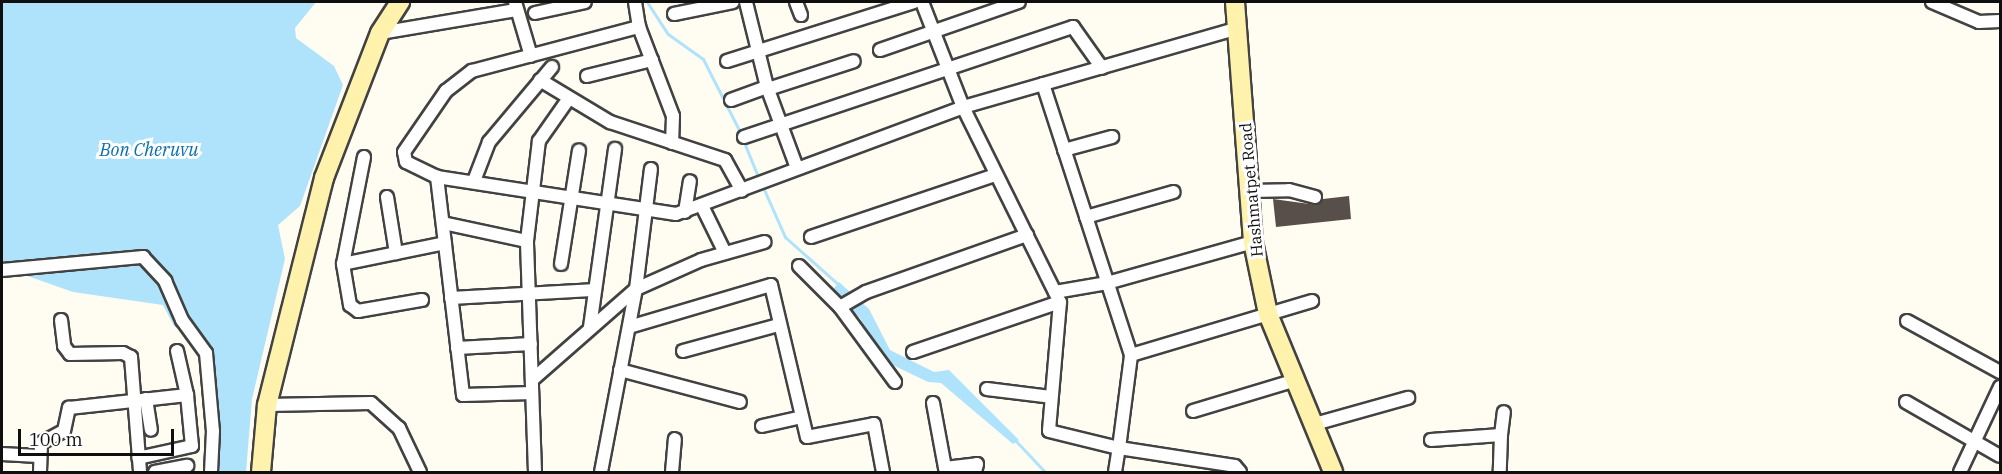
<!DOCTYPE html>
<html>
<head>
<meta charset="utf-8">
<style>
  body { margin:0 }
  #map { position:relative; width:2002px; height:474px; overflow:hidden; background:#fffcf1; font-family:"IBM Plex Serif",serif }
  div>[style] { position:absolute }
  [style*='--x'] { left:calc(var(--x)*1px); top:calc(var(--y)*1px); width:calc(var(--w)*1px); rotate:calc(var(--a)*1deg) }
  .water>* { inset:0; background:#afe3fc }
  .stream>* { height:3px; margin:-1.5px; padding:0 1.5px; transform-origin:1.5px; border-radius:1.5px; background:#afe3fc }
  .building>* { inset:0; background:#594f4a }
  .roads { filter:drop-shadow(2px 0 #424242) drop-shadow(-2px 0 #424242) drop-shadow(0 2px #424242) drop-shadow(0 -2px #424242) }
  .street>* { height:12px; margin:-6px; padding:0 6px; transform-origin:6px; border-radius:6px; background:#fff }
  .secondary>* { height:18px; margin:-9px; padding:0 9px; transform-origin:9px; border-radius:9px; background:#fff2ac }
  span { translate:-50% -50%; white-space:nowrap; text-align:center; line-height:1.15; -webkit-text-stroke:6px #fff; paint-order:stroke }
  .street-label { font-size:16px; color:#0f0f0f }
  .water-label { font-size:18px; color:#0a6eaf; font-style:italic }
  .frame { position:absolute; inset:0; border:3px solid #0f0f0f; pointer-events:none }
  .scale { position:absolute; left:18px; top:429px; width:156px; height:27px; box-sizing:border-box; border:3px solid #0f0f0f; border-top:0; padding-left:8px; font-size:18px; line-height:21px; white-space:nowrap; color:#0f0f0f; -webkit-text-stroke:4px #fff; paint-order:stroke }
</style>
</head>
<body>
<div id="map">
  <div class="water">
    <div style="clip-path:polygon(2px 2px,316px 2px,295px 28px,296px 38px,334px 66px,343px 85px,300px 206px,278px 225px,285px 259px,252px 399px,246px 472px,208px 472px,219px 411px,213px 375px,200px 344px,174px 326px,163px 305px,73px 292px,2px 267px)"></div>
    <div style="clip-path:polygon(839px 282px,869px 309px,890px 350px,934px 372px,949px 370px,1019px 440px,1013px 444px,941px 383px,928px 382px,880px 359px,860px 318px,831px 292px)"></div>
  </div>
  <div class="stream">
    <div style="--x:647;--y:2;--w:38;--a:57"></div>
    <div style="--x:668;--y:34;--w:43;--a:35.5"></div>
    <div style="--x:703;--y:59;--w:84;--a:63.1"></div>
    <div style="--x:743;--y:140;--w:42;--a:67.7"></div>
    <div style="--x:762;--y:185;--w:57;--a:66.1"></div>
    <div style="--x:785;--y:237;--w:74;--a:41.7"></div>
    <div style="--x:1015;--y:440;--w:44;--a:46.8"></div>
  </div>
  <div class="building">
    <div style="clip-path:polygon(1349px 196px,1351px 219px,1276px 227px,1273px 199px,1317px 205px,1323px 199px)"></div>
  </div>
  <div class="roads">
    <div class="street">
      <div style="--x:515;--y:2;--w:56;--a:73.5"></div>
      <div style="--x:635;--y:2;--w:25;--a:81"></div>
      <div style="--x:639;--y:27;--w:95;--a:69.1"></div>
      <div style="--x:673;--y:116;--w:27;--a:92"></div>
      <div style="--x:796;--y:2;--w:14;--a:69"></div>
      <div style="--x:922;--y:2;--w:113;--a:68.7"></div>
      <div style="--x:963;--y:107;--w:218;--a:63.6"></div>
      <div style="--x:1060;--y:302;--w:129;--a:94.9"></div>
      <div style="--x:1049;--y:431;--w:72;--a:13.7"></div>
      <div style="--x:1119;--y:448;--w:94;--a:-82.6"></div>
      <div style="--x:1131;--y:355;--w:285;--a:-108"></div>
      <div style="--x:1932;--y:2;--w:51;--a:23.1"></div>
      <div style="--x:1979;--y:22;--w:21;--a:-3"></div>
      <div style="--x:535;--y:13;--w:51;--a:-12.4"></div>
      <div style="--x:674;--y:14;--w:60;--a:-11.5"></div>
      <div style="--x:380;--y:33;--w:138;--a:-9.6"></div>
      <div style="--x:880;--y:50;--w:147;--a:-19.1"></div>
      <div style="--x:727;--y:61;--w:196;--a:-17.5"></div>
      <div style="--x:587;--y:76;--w:67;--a:-13.8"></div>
      <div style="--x:540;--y:80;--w:82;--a:31"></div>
      <div style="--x:610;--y:122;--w:121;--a:18.3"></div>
      <div style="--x:725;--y:160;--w:35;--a:61"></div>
      <div style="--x:767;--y:87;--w:86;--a:69.7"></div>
      <div style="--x:768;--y:89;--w:90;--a:-18"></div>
      <div style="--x:731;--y:100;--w:38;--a:-20"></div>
      <div style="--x:767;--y:87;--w:88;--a:-103.9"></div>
      <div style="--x:744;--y:137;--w:347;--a:-18.5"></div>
      <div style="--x:1073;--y:27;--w:50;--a:54.7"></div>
      <div style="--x:1064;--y:150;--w:50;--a:-15.2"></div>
      <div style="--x:364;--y:157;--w:109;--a:101.1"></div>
      <div style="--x:343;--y:264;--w:42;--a:80.3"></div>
      <div style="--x:350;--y:305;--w:10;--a:37"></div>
      <div style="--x:358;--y:311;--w:65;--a:-9.8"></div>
      <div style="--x:437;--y:177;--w:242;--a:8.8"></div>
      <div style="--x:676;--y:214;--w:306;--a:-20.4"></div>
      <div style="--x:963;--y:107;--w:287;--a:-16"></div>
      <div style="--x:474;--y:181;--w:42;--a:-69"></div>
      <div style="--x:489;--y:142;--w:98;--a:-50"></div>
      <div style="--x:1250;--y:191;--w:39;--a:-1"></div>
      <div style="--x:1289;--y:190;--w:27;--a:15"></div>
      <div style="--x:387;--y:197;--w:57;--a:80.9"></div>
      <div style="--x:703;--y:208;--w:50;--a:63.9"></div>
      <div style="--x:685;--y:212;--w:31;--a:-81"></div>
      <div style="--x:1086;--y:217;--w:91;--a:-15.9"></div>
      <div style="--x:443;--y:223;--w:86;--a:12.1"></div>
      <div style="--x:811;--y:237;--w:194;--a:-18.6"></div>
      <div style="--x:343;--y:264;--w:104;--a:-11.6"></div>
      <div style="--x:561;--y:264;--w:115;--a:-81"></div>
      <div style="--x:799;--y:266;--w:58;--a:45"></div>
      <div style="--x:840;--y:307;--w:93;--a:53.7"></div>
      <div style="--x:2;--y:270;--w:142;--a:-5.3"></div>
      <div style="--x:143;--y:257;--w:33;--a:47"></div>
      <div style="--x:165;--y:281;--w:43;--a:66.4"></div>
      <div style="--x:182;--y:320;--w:41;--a:54"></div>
      <div style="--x:206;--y:353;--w:78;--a:84.9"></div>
      <div style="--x:213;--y:431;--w:41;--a:92.8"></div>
      <div style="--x:1055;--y:292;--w:53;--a:-9.8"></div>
      <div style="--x:1107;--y:283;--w:152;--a:-15.7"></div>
      <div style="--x:451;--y:298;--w:141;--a:-3.2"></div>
      <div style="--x:840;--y:307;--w:30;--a:-30"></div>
      <div style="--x:866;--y:292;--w:171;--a:-19.5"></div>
      <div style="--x:61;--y:320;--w:26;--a:83"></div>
      <div style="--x:64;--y:346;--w:10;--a:53"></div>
      <div style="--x:70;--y:354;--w:53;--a:-1.1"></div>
      <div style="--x:123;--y:353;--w:9;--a:27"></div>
      <div style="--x:131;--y:357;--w:115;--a:85.5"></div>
      <div style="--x:1907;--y:321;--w:106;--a:28.7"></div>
      <div style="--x:590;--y:327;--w:180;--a:-82"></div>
      <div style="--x:629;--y:327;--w:148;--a:-16.5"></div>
      <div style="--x:771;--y:285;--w:156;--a:76.7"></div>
      <div style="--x:807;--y:437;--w:68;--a:-11"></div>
      <div style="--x:874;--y:424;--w:49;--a:79.4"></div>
      <div style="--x:457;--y:348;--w:74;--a:-3.1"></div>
      <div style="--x:177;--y:351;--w:45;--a:77.2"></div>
      <div style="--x:683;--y:351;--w:99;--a:-15.2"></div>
      <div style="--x:913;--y:352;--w:155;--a:-18.8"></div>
      <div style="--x:1131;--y:355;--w:189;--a:-16.6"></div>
      <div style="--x:620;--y:370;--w:124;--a:14.9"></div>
      <div style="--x:532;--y:380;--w:138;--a:-41.2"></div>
      <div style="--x:636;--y:289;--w:71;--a:-24"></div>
      <div style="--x:701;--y:260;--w:66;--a:-15.9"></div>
      <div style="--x:987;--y:389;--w:64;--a:7.1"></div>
      <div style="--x:532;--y:393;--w:69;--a:178.3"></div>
      <div style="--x:463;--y:395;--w:220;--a:-96.8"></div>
      <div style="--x:437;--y:177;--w:34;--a:-154"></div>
      <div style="--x:406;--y:162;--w:10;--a:-101"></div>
      <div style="--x:404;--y:152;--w:74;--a:-55.5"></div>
      <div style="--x:446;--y:91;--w:33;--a:-38"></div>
      <div style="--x:472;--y:71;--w:173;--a:-14.8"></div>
      <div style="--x:146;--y:399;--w:31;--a:81"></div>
      <div style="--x:1906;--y:402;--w:108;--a:29.9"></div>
      <div style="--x:933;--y:403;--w:66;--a:79.5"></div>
      <div style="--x:945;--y:468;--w:32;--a:-7"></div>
      <div style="--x:977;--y:464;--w:8;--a:104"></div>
      <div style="--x:267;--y:405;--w:104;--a:-1.1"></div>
      <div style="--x:371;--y:403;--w:38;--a:42"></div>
      <div style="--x:399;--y:428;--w:49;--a:64.5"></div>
      <div style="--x:1193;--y:411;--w:104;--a:-16.7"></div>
      <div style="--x:1311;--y:425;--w:101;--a:-15.6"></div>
      <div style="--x:762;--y:426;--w:41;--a:-12.7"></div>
      <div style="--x:1501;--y:435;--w:23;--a:-83"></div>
      <div style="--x:1431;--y:440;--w:70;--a:-4.1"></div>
      <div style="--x:1501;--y:435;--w:37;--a:92"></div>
      <div style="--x:2;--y:454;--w:36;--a:3"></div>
      <div style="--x:40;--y:472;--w:29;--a:-88"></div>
      <div style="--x:41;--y:443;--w:26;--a:-28"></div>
      <div style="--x:64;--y:431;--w:24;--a:-78"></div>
      <div style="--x:69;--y:408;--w:119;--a:-6.3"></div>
      <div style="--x:187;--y:395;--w:51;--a:84.4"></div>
      <div style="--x:192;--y:446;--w:55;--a:167.5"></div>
      <div style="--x:155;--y:472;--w:33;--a:-11"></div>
      <div style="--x:535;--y:472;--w:231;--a:-92"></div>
      <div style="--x:527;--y:241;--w:101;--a:-83.2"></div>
      <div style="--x:539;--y:141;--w:49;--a:-55"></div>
      <div style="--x:601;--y:472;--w:186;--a:-79.2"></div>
      <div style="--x:636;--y:289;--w:121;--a:-82.9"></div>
      <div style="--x:672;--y:472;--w:33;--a:-85"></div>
      <div style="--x:1115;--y:472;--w:24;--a:-81"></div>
      <div style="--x:1119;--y:448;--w:117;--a:8.8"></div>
      <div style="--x:1235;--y:466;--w:8;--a:50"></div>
      <div style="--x:1960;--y:472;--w:94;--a:-64.8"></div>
    </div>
    <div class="secondary">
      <div style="--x:1235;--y:2;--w:241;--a:85.7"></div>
      <div style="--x:1253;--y:242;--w:74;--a:78.2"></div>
      <div style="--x:1268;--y:314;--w:171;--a:67.6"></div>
      <div style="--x:261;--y:472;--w:67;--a:-84.9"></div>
      <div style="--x:267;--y:405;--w:234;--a:-75.9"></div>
      <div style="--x:324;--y:178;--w:155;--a:-68.9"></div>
      <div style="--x:380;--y:33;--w:37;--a:-57"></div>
    </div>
  </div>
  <div class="street-label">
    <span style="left:1251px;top:190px;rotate:-95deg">Hashmatpet Road</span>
  </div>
  <div class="water-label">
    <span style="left:149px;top:150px">Bon Cheruvu</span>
  </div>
  <div class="frame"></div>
  <div class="scale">100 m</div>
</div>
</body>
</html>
